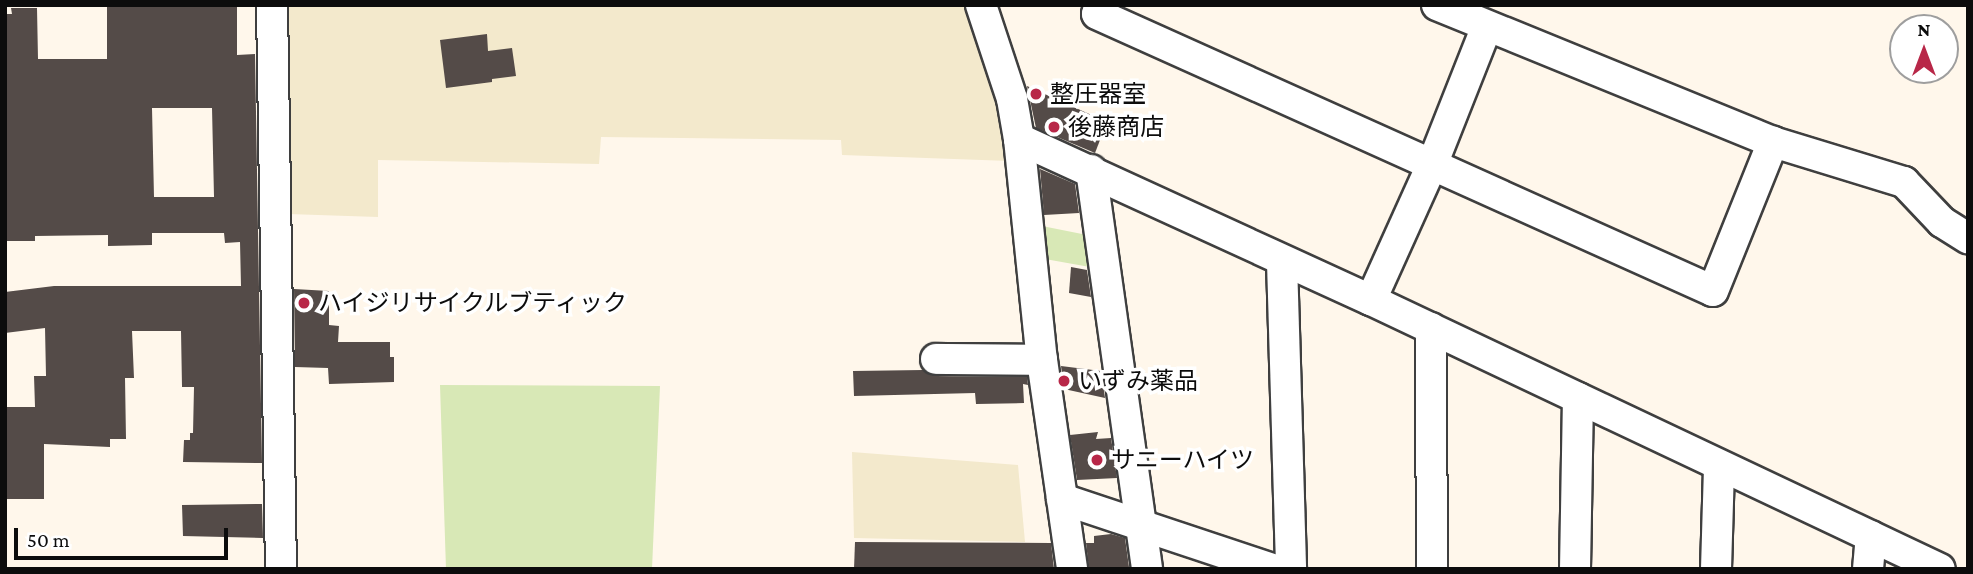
<!DOCTYPE html>
<html>
<head>
<meta charset="utf-8">
<style>
  body { margin:0 }
  #map { position:relative; width:1973px; height:574px; overflow:hidden; background:#fff7eb; font-family:"Crimson Pro","Noto Sans JP",serif }
  div>[style] { position:absolute }
  [style*='--x'] { left:calc(var(--x)*1px); top:calc(var(--y)*1px); width:calc(var(--w)*1px); rotate:calc(var(--a)*1deg) }
  .farmland>* { inset:0; background:#f3e9cc }
  .green>* { inset:0; background:#d8e8b6 }
  .building>* { inset:0; background:#544b48 }
  .roads { filter:drop-shadow(2px 0 #3f3f3f) drop-shadow(-2px 0 #3f3f3f) drop-shadow(0 2px #3f3f3f) drop-shadow(0 -2px #3f3f3f) }
  .minor>* { height:30px; margin:-15px; padding:0 15px; transform-origin:15px; border-radius:15px; background:#fff }
  .dots>* { width:19px; height:19px; translate:-50% -50%; box-sizing:border-box; border:4px solid #fff; border-radius:50% }
  span { translate:-50% -50%; white-space:nowrap; text-align:center; line-height:1.15; -webkit-text-stroke:7px #fff; paint-order:stroke }
  .poi-label { font-size:24px; color:#0c0c0c }
  .left { translate:0 -50%; text-align:left }
  .frame { position:absolute; inset:0; border:7px solid #0c0c0c; pointer-events:none }
  .north { position:absolute; left:1889px; top:14px; width:70px; height:70px; box-sizing:border-box; background:#fff; border:2px solid #9e9e9e; border-radius:50%; rotate:0deg; font-size:19px; font-weight:700; line-height:28px; text-align:center; color:#0c0c0c }
  .north::after { content:''; display:block; margin:auto; width:24px; height:32px; background:#b82748; clip-path:polygon(50% 0,100% 100%,50% 72%,0 100%) }
  .scale { position:absolute; left:14px; top:528px; width:214px; height:32px; box-sizing:border-box; border:4px solid #0c0c0c; border-top:0; padding-left:9px; font-size:21px; line-height:24px; white-space:nowrap; color:#0c0c0c; -webkit-text-stroke:5px #fff; paint-order:stroke }
</style>
</head>
<body>
<div id="map">
  <div class="farmland">
    <div style="clip-path:polygon(286px 5px,966px 5px,997px 102px,1010px 161px,842px 155px,841px 140px,601px 137px,599px 164px,378px 160px,378px 217px,288px 214px)"></div>
    <div style="clip-path:polygon(852px 452px,1018px 465px,1025px 542px,854px 538px)"></div>
  </div>
  <div class="green">
    <div style="clip-path:polygon(1042px 226px,1097px 237px,1101px 269px,1045px 259px)"></div>
    <div style="clip-path:polygon(440px 385px,660px 386px,652px 569px,446px 569px)"></div>
  </div>
  <div class="building">
    <div style="clip-path:polygon(evenodd,107px 5px,237px 5px,237px 55px,255px 54px,262px 463px,183px 462px,184px 440px,190px 440px,190px 433px,193px 433px,194px 387px,182px 387px,181px 331px,132px 331px,134px 378px,125px 378px,126px 439px,110px 439px,110px 447px,44px 444px,44px 499px,6px 499px,5px 407px,35px 407px,34px 376px,46px 376px,45px 328px,5px 333px,5px 292px,54px 286px,241px 286px,240px 242px,225px 243px,224px 233px,152px 233px,152px 245px,108px 246px,108px 235px,35px 236px,35px 241px,5px 241px,5px 14px,12px 14px,11px 8px,37px 8px,38px 59px,107px 59px,107px 5px,152px 108px,212px 108px,214px 197px,154px 197px,152px 108px)"></div>
    <div style="clip-path:polygon(487px 34px,488px 51px,512px 48px,516px 76px,492px 79px,492px 82px,446px 88px,440px 40px)"></div>
    <div style="clip-path:polygon(1027px 86px,1107px 122px,1095px 153px,1036px 128px)"></div>
    <div style="clip-path:polygon(1040px 169px,1075px 184px,1079px 213px,1044px 215px)"></div>
    <div style="clip-path:polygon(1071px 267px,1087px 270px,1091px 297px,1069px 293px)"></div>
    <div style="clip-path:polygon(294px 289px,329px 291px,329px 325px,339px 326px,338px 342px,390px 342px,390px 357px,394px 357px,394px 382px,329px 384px,328px 368px,295px 367px)"></div>
    <div style="clip-path:polygon(1061px 366px,1101px 371px,1105px 398px,1064px 389px)"></div>
    <div style="clip-path:polygon(923px 370px,936px 376px,1027px 377px,1028px 385px,1023px 384px,1024px 403px,976px 404px,975px 393px,854px 396px,853px 371px)"></div>
    <div style="clip-path:polygon(1098px 432px,1096px 439px,1111px 438px,1117px 478px,1077px 480px,1070px 435px)"></div>
    <div style="clip-path:polygon(262px 504px,263px 538px,183px 536px,182px 505px)"></div>
    <div style="clip-path:polygon(1111px 534px,1125px 538px,1129px 567px,1089px 569px,1086px 543px,1094px 543px,1094px 536px)"></div>
    <div style="clip-path:polygon(855px 542px,1051px 543px,1054px 569px,854px 569px)"></div>
  </div>
  <div class="roads">
    <div class="minor">
      <div style="--x:272;--y:5;--w:564;--a:89.09"></div>
      <div style="--x:981;--y:5;--w:99;--a:71.7"></div>
      <div style="--x:1012;--y:99;--w:41;--a:80.1"></div>
      <div style="--x:1019;--y:139;--w:222;--a:84.1"></div>
      <div style="--x:1042;--y:360;--w:211;--a:81.8"></div>
      <div style="--x:1100;--y:5;--w:9;--a:108"></div>
      <div style="--x:1097;--y:14;--w:675;--a:24.21"></div>
      <div style="--x:1713;--y:291;--w:161;--a:-68.1"></div>
      <div style="--x:1437;--y:5;--w:363;--a:22.2"></div>
      <div style="--x:1773;--y:142;--w:137;--a:17"></div>
      <div style="--x:1904;--y:182;--w:55;--a:46.5"></div>
      <div style="--x:1942;--y:222;--w:31;--a:32"></div>
      <div style="--x:1019;--y:139;--w:387;--a:24.6"></div>
      <div style="--x:1371;--y:300;--w:629;--a:25.3"></div>
      <div style="--x:1091;--y:170;--w:403;--a:82"></div>
      <div style="--x:1282;--y:262;--w:307;--a:88.3"></div>
      <div style="--x:1371;--y:300;--w:148;--a:-65.7"></div>
      <div style="--x:1432;--y:165;--w:149;--a:-68.4"></div>
      <div style="--x:1431;--y:328;--w:241;--a:89.8"></div>
      <div style="--x:936;--y:359;--w:106;--a:0.5"></div>
      <div style="--x:1062;--y:499;--w:221;--a:18.4"></div>
      <div style="--x:1575;--y:569;--w:171;--a:-89"></div>
      <div style="--x:1716;--y:569;--w:103;--a:-88.3"></div>
      <div style="--x:1868;--y:569;--w:33;--a:-85"></div>
    </div>
  </div>
  <div class="dots">
    <div style="left:1036px;top:94px;background:#b82748"></div>
    <div style="left:1054px;top:127px;background:#b82748"></div>
    <div style="left:304px;top:303px;background:#b82748"></div>
    <div style="left:1064px;top:381px;background:#b82748"></div>
    <div style="left:1097px;top:460px;background:#b82748"></div>
  </div>
  <div class="poi-label">
    <span class="left" style="left:1050px;top:94px">整圧器室</span>
    <span class="left" style="left:1068px;top:127px">後藤商店</span>
    <span class="left" style="left:318px;top:303px">ハイジリサイクルブティック</span>
    <span class="left" style="left:1078px;top:381px">いずみ薬品</span>
    <span class="left" style="left:1111px;top:460px">サニーハイツ</span>
  </div>
  <div class="frame"></div>
  <div class="north">N</div>
  <div class="scale">50 m</div>
</div>
</body>
</html>
